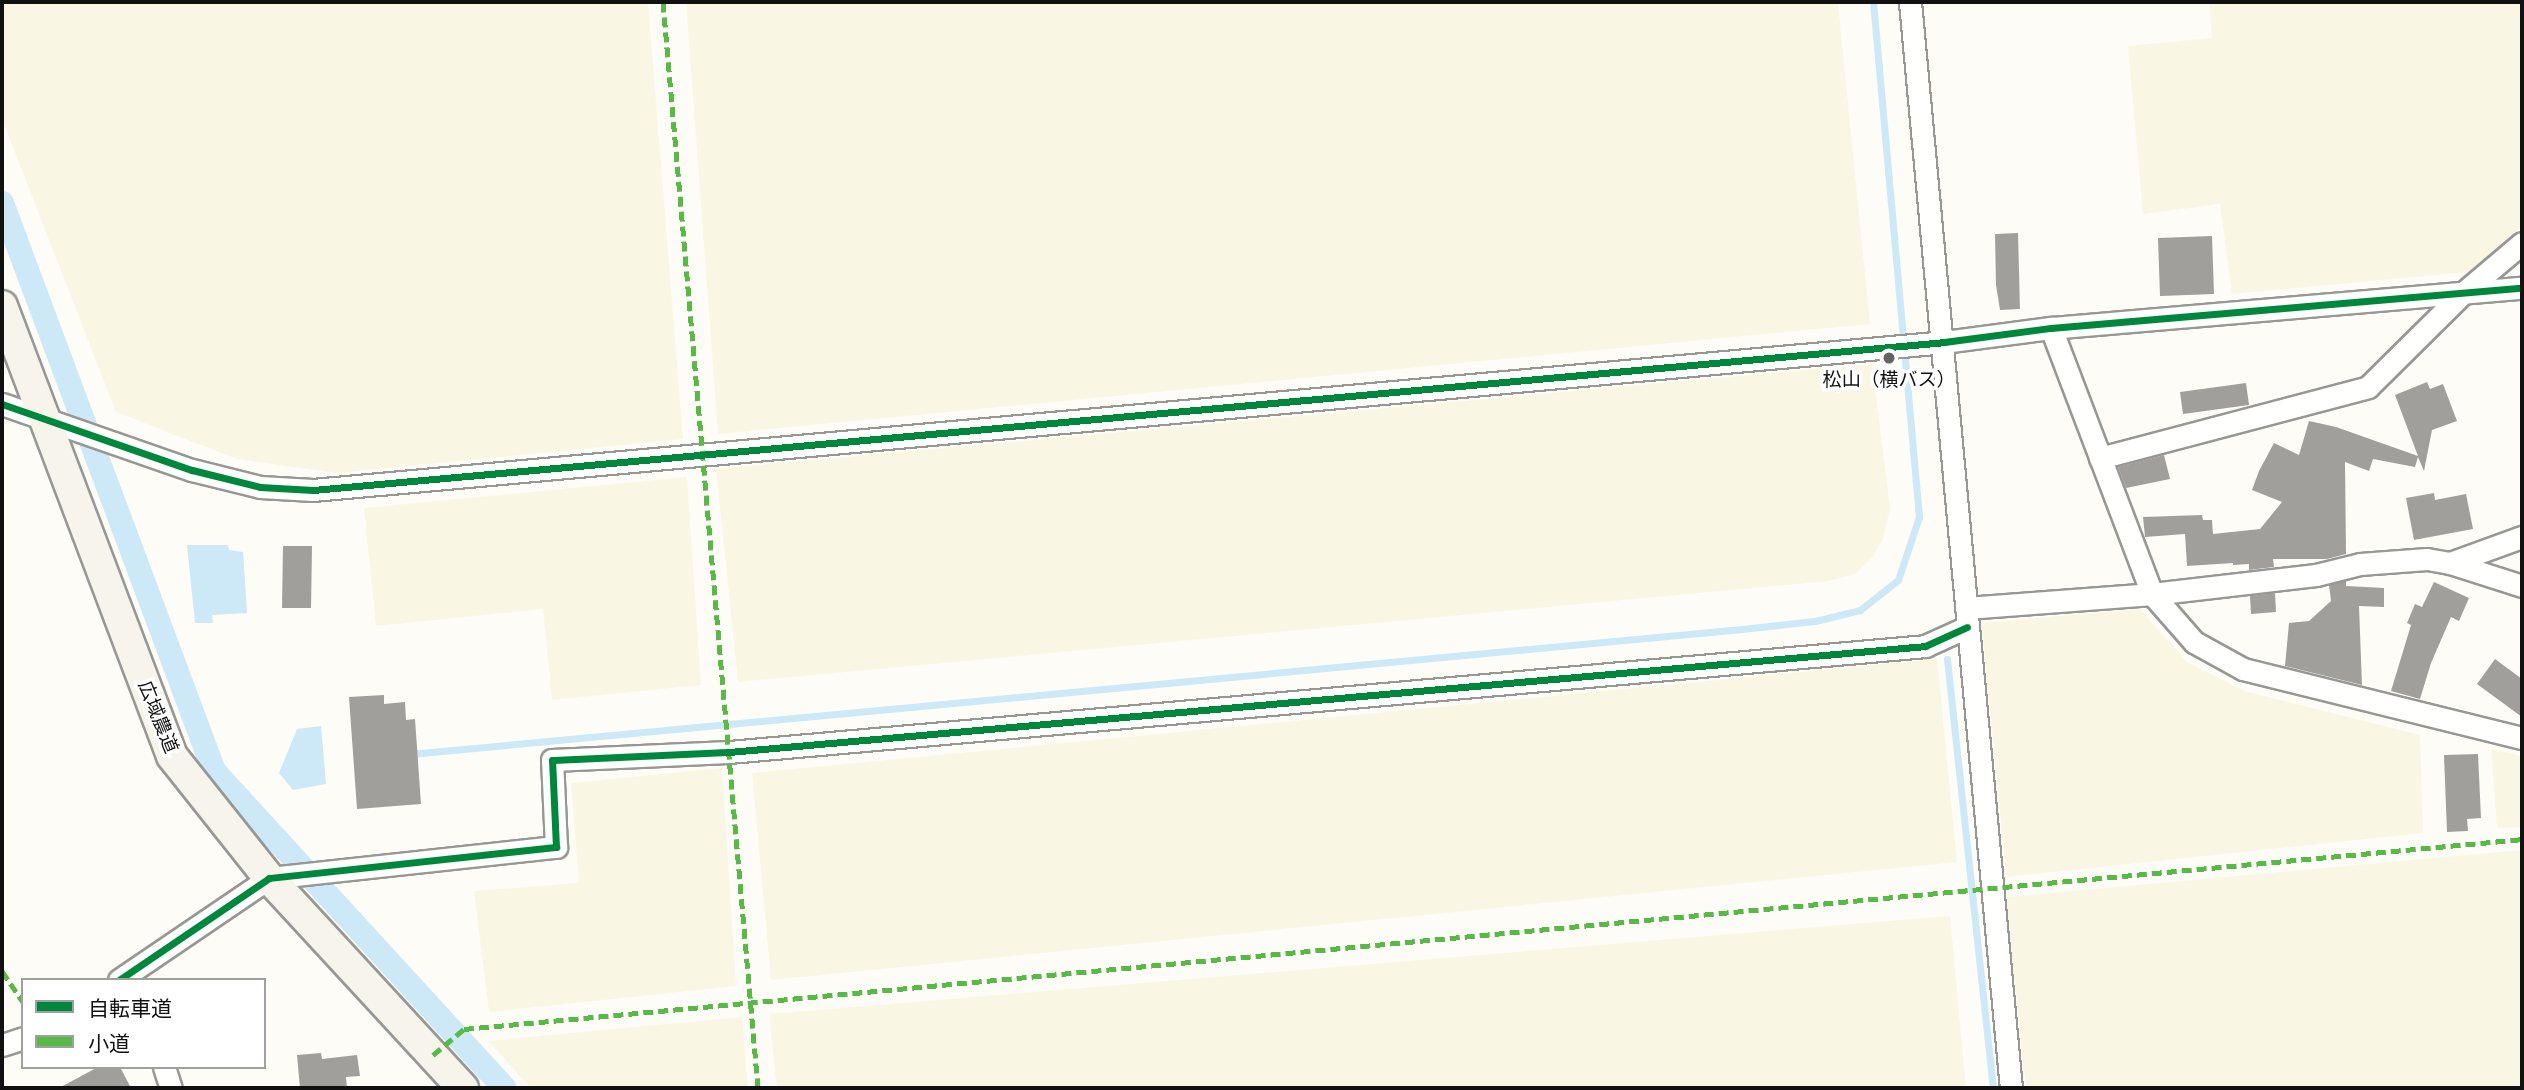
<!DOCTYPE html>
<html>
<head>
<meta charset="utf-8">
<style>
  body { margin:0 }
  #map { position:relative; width:2524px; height:1090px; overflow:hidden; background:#fdfcf7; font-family:"Libre Baskerville","Noto Sans JP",serif }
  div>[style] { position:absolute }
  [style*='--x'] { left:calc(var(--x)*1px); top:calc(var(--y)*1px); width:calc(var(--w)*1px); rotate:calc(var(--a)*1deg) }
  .farmland>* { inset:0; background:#f9f7e4 }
  .water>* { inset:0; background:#cde8f7 }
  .stream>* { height:7px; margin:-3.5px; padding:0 3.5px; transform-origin:3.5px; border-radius:3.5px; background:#cde8f7 }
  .canal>* { height:24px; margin:-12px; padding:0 12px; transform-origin:12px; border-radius:12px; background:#cde8f7 }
  .building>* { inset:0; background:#a19f9c }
  .roads { filter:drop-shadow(2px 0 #979795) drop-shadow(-2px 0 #979795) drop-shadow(0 2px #979795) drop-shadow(0 -2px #979795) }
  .street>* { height:21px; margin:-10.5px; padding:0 10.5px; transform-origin:10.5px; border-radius:10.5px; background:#fffffe }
  .secondary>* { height:30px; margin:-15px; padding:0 15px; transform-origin:15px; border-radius:15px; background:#f6f4eb }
  .quiet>* { height:5px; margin-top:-2.5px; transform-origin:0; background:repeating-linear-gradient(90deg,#58b947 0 10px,transparent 0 15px) }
  .cycleway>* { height:7px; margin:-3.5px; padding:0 3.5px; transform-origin:3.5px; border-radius:3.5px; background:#00873e }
  .dots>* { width:19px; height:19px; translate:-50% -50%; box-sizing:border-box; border:4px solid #fff; border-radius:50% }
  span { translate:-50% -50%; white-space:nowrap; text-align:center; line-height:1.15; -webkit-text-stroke:7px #fff; paint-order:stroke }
  .poi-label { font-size:19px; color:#111 }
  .street-label { font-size:19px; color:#111 }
  .frame { position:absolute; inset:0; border:4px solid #111; pointer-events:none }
  .legend { position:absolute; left:21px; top:978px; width:245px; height:91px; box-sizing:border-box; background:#fff; border:2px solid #a0a0a0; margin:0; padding:9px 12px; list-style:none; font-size:21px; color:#111 }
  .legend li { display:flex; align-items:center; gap:14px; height:35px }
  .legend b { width:35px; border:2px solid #a0a0a0 }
</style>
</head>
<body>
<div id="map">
  <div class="farmland">
    <div style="clip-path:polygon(2px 2px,648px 2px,683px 439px,336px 473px,237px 459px,116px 412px,2px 119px)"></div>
    <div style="clip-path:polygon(686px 2px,1838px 2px,1870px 324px,718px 434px)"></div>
    <div style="clip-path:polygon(2209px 2px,2522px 2px,2522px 226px,2469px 272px,2232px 294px,2220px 204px,2143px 214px,2128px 46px,2212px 38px)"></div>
    <div style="clip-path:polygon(1872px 364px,1890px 508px,1883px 539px,1873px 557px,1855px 574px,1829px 581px,738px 682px,716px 469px)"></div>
    <div style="clip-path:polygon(687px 477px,701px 685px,552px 700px,543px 609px,376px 626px,364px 508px)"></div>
    <div style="clip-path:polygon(2140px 609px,2187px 662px,2244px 691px,2420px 735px,2423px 833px,2006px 877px,1982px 623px)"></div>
    <div style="clip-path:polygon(1937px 659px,1957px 862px,771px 980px,752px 773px)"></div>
    <div style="clip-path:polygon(2491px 749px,2522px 756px,2522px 827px,2497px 828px)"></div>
    <div style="clip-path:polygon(722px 768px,736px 986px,489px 1012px,474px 891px,579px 883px,571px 783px)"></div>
    <div style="clip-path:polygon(2522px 850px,2522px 1088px,2026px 1088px,2006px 897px)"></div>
    <div style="clip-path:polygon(1950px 916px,1966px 1088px,777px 1088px,769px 1014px)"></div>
    <div style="clip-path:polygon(742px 1017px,748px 1088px,531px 1088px,488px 1041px)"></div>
  </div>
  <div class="water">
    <div style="clip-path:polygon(187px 545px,228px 545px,229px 550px,243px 552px,247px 613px,212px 615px,213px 623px,195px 623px)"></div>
    <div style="clip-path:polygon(321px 726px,326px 784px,293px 790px,279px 773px,297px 729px)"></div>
  </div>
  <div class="stream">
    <div style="--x:1947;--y:659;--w:431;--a:83.9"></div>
    <div style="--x:410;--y:754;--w:1338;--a:-5.36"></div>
    <div style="--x:1742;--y:629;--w:73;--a:-6.3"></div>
    <div style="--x:1815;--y:621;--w:46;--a:-13.7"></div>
    <div style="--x:1860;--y:610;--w:48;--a:-38.3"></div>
    <div style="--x:1898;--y:580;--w:66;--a:-71.6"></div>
    <div style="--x:1919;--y:517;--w:517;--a:-95.1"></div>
  </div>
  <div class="canal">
    <div style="--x:2;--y:203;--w:606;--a:69.53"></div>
    <div style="--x:214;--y:771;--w:430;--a:47.5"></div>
  </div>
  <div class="building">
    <div style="clip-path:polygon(2018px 233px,2020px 309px,2000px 310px,1996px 285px,1995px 234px)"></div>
    <div style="clip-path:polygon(2212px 236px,2214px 294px,2160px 296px,2158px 238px)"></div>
    <div style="clip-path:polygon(2427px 382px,2430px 389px,2443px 384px,2457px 421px,2432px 430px,2424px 471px,2418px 457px,2415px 467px,2373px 459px,2369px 471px,2345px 462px,2346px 554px,2327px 559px,2273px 559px,2274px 567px,2249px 570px,2249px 564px,2233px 565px,2233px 563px,2187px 566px,2185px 534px,2145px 537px,2143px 517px,2202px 515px,2203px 520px,2212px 520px,2213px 534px,2260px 529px,2282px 502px,2252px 490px,2259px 471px,2274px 443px,2299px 455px,2309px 421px,2336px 427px,2418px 456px,2395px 395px)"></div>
    <div style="clip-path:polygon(2246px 383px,2249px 405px,2183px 414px,2180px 392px)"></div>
    <div style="clip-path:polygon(2164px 455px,2170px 479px,2126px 488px,2118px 467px)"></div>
    <div style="clip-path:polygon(2434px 493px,2435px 500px,2466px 494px,2473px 529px,2414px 540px,2406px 498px)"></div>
    <div style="clip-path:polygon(283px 546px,312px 546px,311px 608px,282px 608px)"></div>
    <div style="clip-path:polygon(2346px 581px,2346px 586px,2384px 588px,2384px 607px,2359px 606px,2362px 685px,2285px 666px,2289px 623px,2309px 621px,2331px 601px,2329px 585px)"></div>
    <div style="clip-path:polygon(2434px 582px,2469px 598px,2459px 621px,2451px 617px,2431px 663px,2420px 699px,2391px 691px,2411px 625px,2407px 623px,2415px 604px,2422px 607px)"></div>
    <div style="clip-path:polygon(2275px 593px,2276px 612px,2251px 614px,2250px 596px)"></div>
    <div style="clip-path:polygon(2495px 659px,2522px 679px,2522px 717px,2477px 684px)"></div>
    <div style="clip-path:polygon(384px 695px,384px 704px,405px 702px,406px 720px,415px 719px,421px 804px,357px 809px,349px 697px)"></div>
    <div style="clip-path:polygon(2478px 754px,2481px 818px,2467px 819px,2468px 831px,2447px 832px,2444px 755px)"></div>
    <div style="clip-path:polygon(321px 1053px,322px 1059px,357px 1055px,360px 1076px,346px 1077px,347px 1088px,300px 1088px,297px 1055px)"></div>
    <div style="clip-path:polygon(98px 1067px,120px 1067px,131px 1088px,59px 1088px)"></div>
  </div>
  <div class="roads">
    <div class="street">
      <div style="--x:1910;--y:2;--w:1091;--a:84.69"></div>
      <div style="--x:2051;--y:328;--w:285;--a:69.2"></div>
      <div style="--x:2152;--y:594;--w:64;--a:48.8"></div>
      <div style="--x:2194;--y:642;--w:56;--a:28.9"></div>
      <div style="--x:2243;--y:669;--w:287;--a:13.9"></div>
      <div style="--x:2;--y:404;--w:201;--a:19.2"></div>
      <div style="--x:192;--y:470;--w:70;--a:14"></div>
      <div style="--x:260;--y:487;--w:53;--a:3.2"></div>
      <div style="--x:313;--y:490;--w:1638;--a:-5.18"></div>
      <div style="--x:1944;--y:342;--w:108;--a:-7.5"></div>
      <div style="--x:2051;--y:328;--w:473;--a:-4.9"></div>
      <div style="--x:2100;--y:458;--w:277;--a:-14.8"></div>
      <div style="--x:2368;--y:387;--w:134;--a:-44.7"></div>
      <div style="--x:2463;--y:293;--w:77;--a:-40.3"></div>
      <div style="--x:2450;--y:563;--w:76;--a:17.7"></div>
      <div style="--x:1966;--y:608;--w:187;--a:-4.3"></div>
      <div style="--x:2152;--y:594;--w:165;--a:-6.6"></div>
      <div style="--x:2316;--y:575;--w:45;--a:-14"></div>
      <div style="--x:2360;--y:564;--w:67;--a:-4.3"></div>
      <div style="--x:2427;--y:559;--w:23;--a:10"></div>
      <div style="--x:2450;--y:563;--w:77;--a:-19.9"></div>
      <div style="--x:119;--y:980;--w:181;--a:-34.2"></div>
      <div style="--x:269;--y:878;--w:289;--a:-6.2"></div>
      <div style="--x:556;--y:847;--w:87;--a:-92.6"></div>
      <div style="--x:552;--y:760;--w:177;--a:-2.6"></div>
      <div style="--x:729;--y:752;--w:1201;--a:-5.06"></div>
      <div style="--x:1925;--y:646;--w:46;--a:-24.3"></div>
      <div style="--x:2;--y:1045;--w:22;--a:-18"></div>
      <div style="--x:164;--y:1067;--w:22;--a:72"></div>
    </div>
    <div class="secondary">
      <div style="--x:2;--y:306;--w:481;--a:69.3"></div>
      <div style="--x:172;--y:756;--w:156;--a:51.5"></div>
      <div style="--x:269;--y:878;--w:286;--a:47.3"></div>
    </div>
  </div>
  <div class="quiet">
    <div style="--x:663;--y:2;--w:1090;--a:85"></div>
    <div style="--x:2;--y:971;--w:37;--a:56"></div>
    <div style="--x:433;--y:1055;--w:40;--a:-40"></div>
    <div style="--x:464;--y:1029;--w:2067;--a:-5.27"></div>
  </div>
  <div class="cycleway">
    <div style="--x:2;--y:404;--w:201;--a:19.2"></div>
    <div style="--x:192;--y:470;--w:70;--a:14"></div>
    <div style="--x:260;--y:487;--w:53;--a:3.2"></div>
    <div style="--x:313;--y:490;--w:1638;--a:-5.18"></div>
    <div style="--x:1944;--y:342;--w:108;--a:-7.5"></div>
    <div style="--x:2051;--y:328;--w:473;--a:-4.9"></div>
    <div style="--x:119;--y:980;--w:181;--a:-34.2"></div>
    <div style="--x:269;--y:878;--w:289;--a:-6.2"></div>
    <div style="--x:556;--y:847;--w:87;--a:-92.6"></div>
    <div style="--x:552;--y:760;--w:177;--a:-2.6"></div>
    <div style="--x:729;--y:752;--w:1201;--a:-5.06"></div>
    <div style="--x:1925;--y:646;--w:46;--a:-24.3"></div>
  </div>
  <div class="dots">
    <div style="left:1889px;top:358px;background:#646362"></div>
  </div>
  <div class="poi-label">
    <span style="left:1889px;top:380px">松山（横バス）</span>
  </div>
  <div class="street-label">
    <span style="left:158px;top:717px;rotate:68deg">広域農道</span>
  </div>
  <div class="frame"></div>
  <ul class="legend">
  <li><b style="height:9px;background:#00873e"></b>自転車道</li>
  <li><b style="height:9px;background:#58b947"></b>小道</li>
  </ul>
</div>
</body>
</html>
